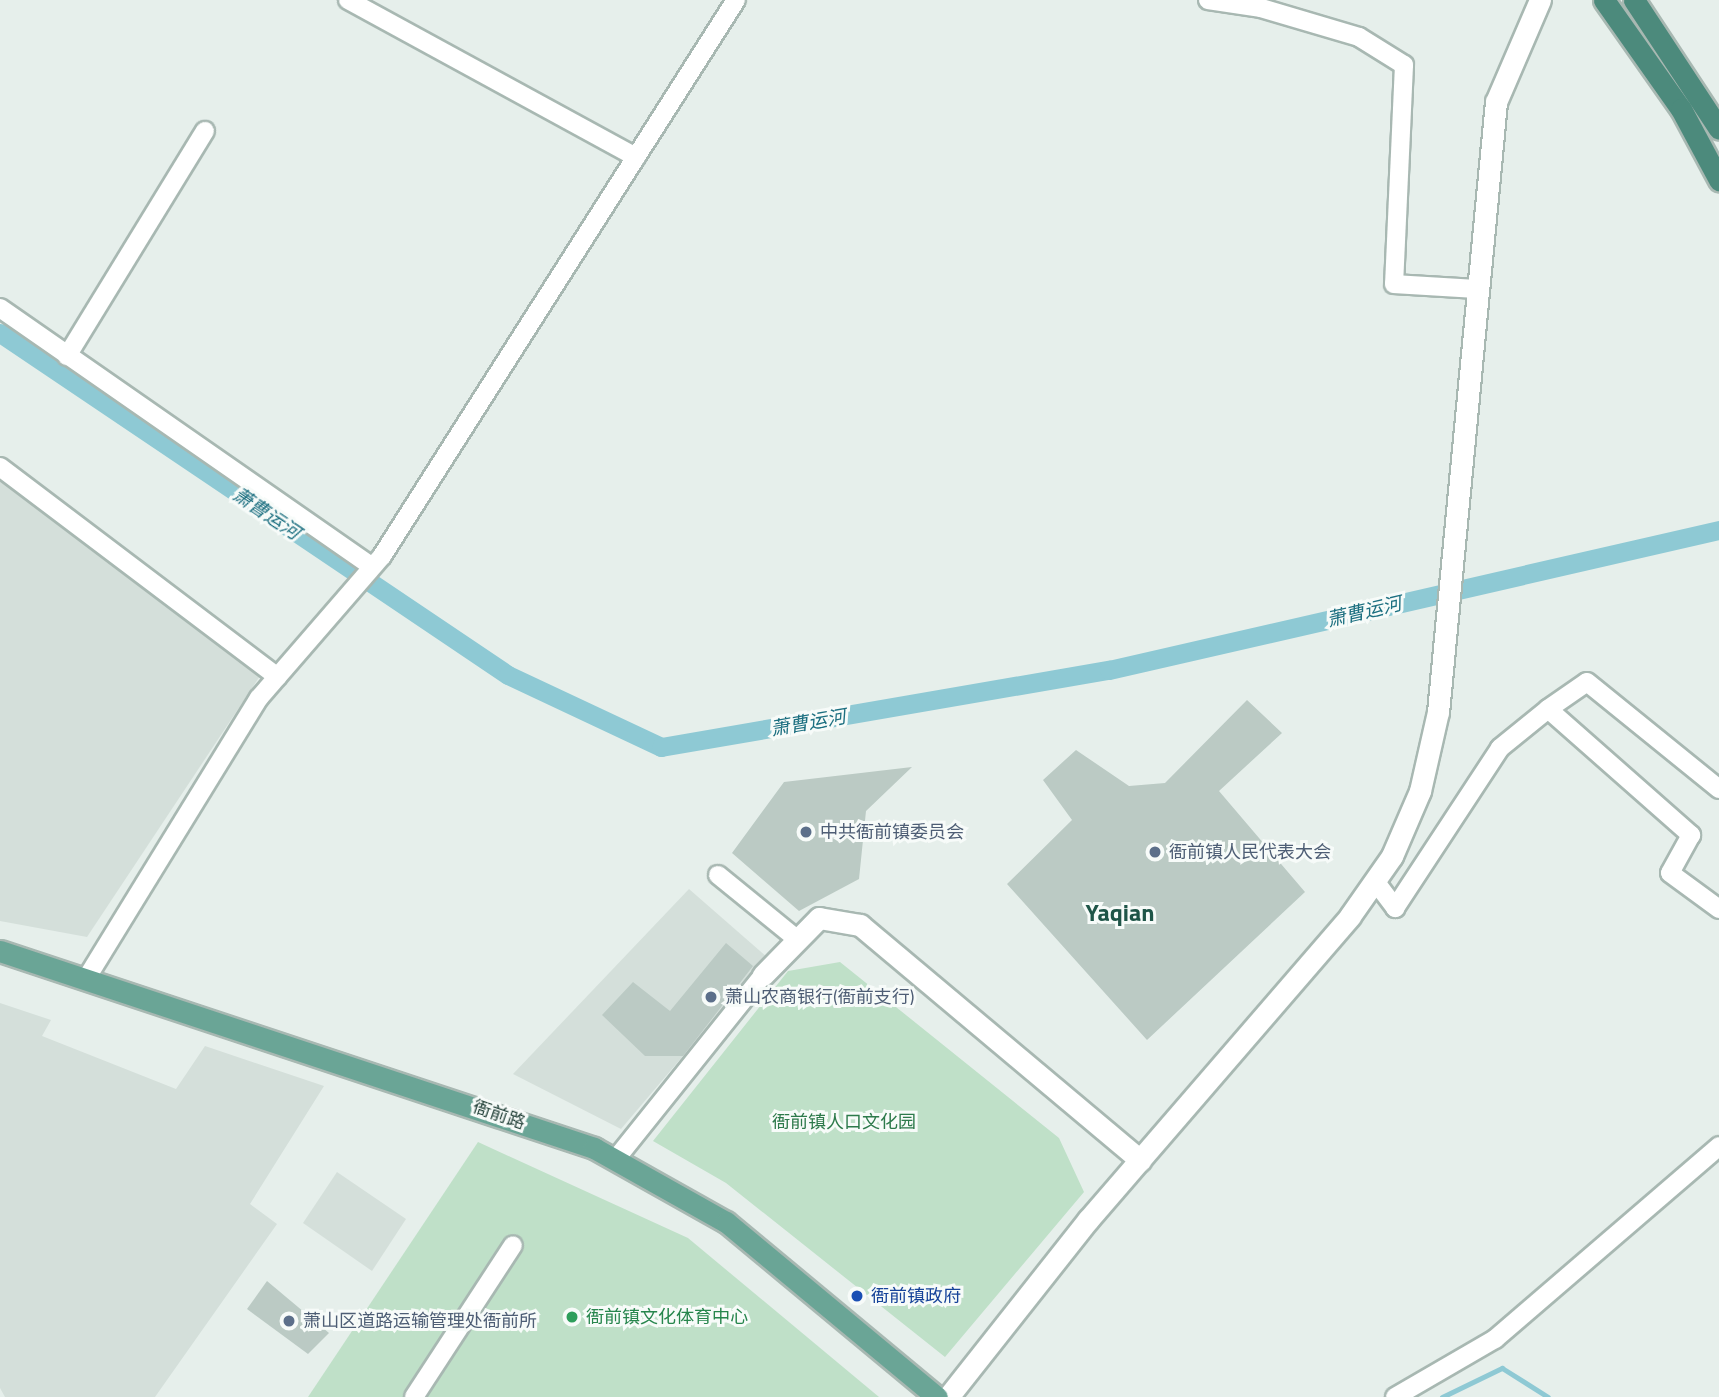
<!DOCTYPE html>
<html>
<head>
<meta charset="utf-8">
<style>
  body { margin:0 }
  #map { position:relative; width:1719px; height:1397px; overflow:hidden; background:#e6efeb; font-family:"Titillium Web","Noto Sans SC",sans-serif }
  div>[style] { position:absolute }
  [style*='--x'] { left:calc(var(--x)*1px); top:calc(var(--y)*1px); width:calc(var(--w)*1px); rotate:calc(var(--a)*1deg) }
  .built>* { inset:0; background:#d4dfda }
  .green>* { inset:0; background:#bfe0c8 }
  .stream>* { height:5px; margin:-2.5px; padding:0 2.5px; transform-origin:2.5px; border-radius:2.5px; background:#8ec9d4 }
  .canal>* { height:19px; margin:-9.5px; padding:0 9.5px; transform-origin:9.5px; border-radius:9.5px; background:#8ec9d4 }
  .building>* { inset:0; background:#bbcac4 }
  .roads { filter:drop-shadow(2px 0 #a8b8b2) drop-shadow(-2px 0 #a8b8b2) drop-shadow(0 2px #a8b8b2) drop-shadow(0 -2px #a8b8b2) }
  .minor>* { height:18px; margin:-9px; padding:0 9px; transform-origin:9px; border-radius:9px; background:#fff }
  .tertiary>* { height:21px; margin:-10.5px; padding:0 10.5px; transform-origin:10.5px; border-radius:10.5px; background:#fff }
  .primary>* { height:21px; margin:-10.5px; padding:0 10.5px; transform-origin:10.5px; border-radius:10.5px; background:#6aa596 }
  .trunk>* { height:21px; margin:-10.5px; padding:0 10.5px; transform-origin:10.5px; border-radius:10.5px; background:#4c8a7c }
  .dots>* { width:19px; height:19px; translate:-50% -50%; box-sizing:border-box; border:4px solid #f7fbf9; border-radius:50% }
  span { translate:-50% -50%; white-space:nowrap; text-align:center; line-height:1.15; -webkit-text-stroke:6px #f7fbf9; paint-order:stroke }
  .service-label { font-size:18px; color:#4e5e75 }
  .left { translate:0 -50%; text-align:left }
  .street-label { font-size:18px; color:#24423a }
  .park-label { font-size:18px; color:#2d7a4b }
  .transit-label { font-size:18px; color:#164399 }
  .leisure-label { font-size:18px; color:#27864d }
  .water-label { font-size:19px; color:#1c6f80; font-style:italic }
  .district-label { font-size:24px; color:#1f5548; font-weight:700 }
</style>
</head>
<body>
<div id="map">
  <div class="built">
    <div style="clip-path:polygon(0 469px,266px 667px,87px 937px,0 921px)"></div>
    <div style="clip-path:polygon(689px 889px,767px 957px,621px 1129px,513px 1074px)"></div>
    <div style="clip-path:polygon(0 1003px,51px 1020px,42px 1036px,176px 1089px,205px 1046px,324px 1086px,250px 1204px,277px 1224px,155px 1397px,5px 1397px,0 1388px)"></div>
    <div style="clip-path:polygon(337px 1172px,406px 1219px,372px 1271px,303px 1223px)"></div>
  </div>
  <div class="green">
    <div style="clip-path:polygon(840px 962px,1059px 1138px,1084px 1192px,945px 1357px,726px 1183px,653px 1141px,788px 971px)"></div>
    <div style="clip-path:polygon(478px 1142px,688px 1238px,879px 1397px,308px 1397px)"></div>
  </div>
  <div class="stream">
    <div style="--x:1442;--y:1397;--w:67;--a:-25.8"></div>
    <div style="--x:1502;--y:1368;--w:54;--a:32.2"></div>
  </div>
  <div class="canal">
    <div style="--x:0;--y:333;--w:612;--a:33.95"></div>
    <div style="--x:508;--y:675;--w:169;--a:25.2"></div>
    <div style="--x:661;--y:747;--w:455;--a:-9.8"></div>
    <div style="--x:1109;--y:670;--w:626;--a:-12.93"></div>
  </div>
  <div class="building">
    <div style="clip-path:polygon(1247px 700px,1282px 733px,1219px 791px,1305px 892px,1147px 1040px,1007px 884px,1072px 820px,1043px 780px,1076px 750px,1129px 786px,1165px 783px)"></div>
    <div style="clip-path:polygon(912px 767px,866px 811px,859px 879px,799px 911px,732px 853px,784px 782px)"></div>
    <div style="clip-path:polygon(726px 943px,753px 966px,683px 1056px,645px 1056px,602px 1015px,633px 982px,670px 1011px)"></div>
    <div style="clip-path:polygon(267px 1281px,329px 1333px,308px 1354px,247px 1309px)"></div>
  </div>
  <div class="roads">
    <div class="minor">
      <div style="--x:348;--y:0;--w:328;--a:28.6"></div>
      <div style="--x:1208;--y:0;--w:54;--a:8.6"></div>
      <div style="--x:1261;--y:8;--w:102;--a:16.5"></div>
      <div style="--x:1359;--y:37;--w:53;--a:31.9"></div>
      <div style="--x:1404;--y:65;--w:219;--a:92.6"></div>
      <div style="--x:1394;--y:284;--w:82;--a:3.5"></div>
      <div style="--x:0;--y:308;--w:453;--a:34.8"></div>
      <div style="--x:67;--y:356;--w:264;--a:-58.5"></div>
      <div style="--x:0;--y:467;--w:348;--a:37.1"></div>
      <div style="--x:1548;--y:709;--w:47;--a:-34.7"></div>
      <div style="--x:1587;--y:682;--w:170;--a:39"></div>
      <div style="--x:718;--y:875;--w:103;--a:39.1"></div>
      <div style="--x:1375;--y:881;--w:34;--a:53"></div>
      <div style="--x:1395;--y:908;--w:191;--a:-56.7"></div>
      <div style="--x:1500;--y:748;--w:62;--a:-39.1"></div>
      <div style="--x:1548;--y:709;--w:191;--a:41.4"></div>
      <div style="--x:1691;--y:835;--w:43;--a:118.9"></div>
      <div style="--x:1670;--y:873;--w:61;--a:36.3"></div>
      <div style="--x:86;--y:979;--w:330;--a:-58.4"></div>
      <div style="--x:259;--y:698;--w:188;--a:-49.1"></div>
      <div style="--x:382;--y:556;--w:659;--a:-57.52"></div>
      <div style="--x:615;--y:1160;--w:237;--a:-51.3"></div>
      <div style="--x:414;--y:1397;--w:181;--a:-56.9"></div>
      <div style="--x:1395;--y:1397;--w:116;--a:-30.1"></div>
      <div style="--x:1495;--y:1339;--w:296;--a:-40.7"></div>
    </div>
    <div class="tertiary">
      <div style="--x:763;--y:975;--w:80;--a:-45.5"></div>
      <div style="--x:819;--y:918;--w:42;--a:9.7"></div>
      <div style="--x:860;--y:925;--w:366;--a:40"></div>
      <div style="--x:948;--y:1397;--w:226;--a:-51.7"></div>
      <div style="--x:1088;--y:1220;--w:401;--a:-49.2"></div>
      <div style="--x:1350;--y:916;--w:73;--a:-55"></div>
      <div style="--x:1392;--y:856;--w:71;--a:-66.7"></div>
      <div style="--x:1420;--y:791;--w:81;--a:-77.2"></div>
      <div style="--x:1438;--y:712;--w:613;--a:-84.57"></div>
      <div style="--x:1496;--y:102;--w:111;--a:-66.7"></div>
    </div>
    <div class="primary">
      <div style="--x:0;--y:951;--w:626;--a:18.35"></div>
      <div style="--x:594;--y:1148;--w:151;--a:29.3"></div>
      <div style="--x:726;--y:1222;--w:274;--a:39.7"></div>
    </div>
    <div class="trunk">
      <div style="--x:1604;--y:0;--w:133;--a:54.8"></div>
      <div style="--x:1681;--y:109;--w:81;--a:61.8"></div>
      <div style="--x:1634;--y:0;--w:154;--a:56.6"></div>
    </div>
  </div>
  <div class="dots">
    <div style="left:806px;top:832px;background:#5c6f8a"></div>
    <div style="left:1155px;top:852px;background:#5c6f8a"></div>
    <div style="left:711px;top:997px;background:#5c6f8a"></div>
    <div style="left:857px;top:1296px;background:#1a4fb4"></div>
    <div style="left:572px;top:1317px;background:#2e9e5b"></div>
    <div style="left:289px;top:1321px;background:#5c6f8a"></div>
  </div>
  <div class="service-label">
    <span class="left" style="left:820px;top:832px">中共衙前镇委员会</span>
    <span class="left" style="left:1169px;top:852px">衙前镇人民代表大会</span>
    <span class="left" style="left:725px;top:997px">萧山农商银行(衙前支行)</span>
    <span class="left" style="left:303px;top:1321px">萧山区道路运输管理处衙前所</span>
  </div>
  <div class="street-label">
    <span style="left:499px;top:1115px;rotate:19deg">衙前路</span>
  </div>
  <div class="park-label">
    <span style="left:844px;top:1122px">衙前镇人口文化园</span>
  </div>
  <div class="transit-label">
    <span class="left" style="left:871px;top:1296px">衙前镇政府</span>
  </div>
  <div class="leisure-label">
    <span class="left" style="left:586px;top:1317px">衙前镇文化体育中心</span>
  </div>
  <div class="water-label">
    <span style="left:267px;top:513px;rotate:34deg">萧曹运河</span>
    <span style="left:1364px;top:611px;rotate:-13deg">萧曹运河</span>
    <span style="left:808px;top:722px;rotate:-10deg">萧曹运河</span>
  </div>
  <div class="district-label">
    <span style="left:1120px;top:913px">Yaqian</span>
  </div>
</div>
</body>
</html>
